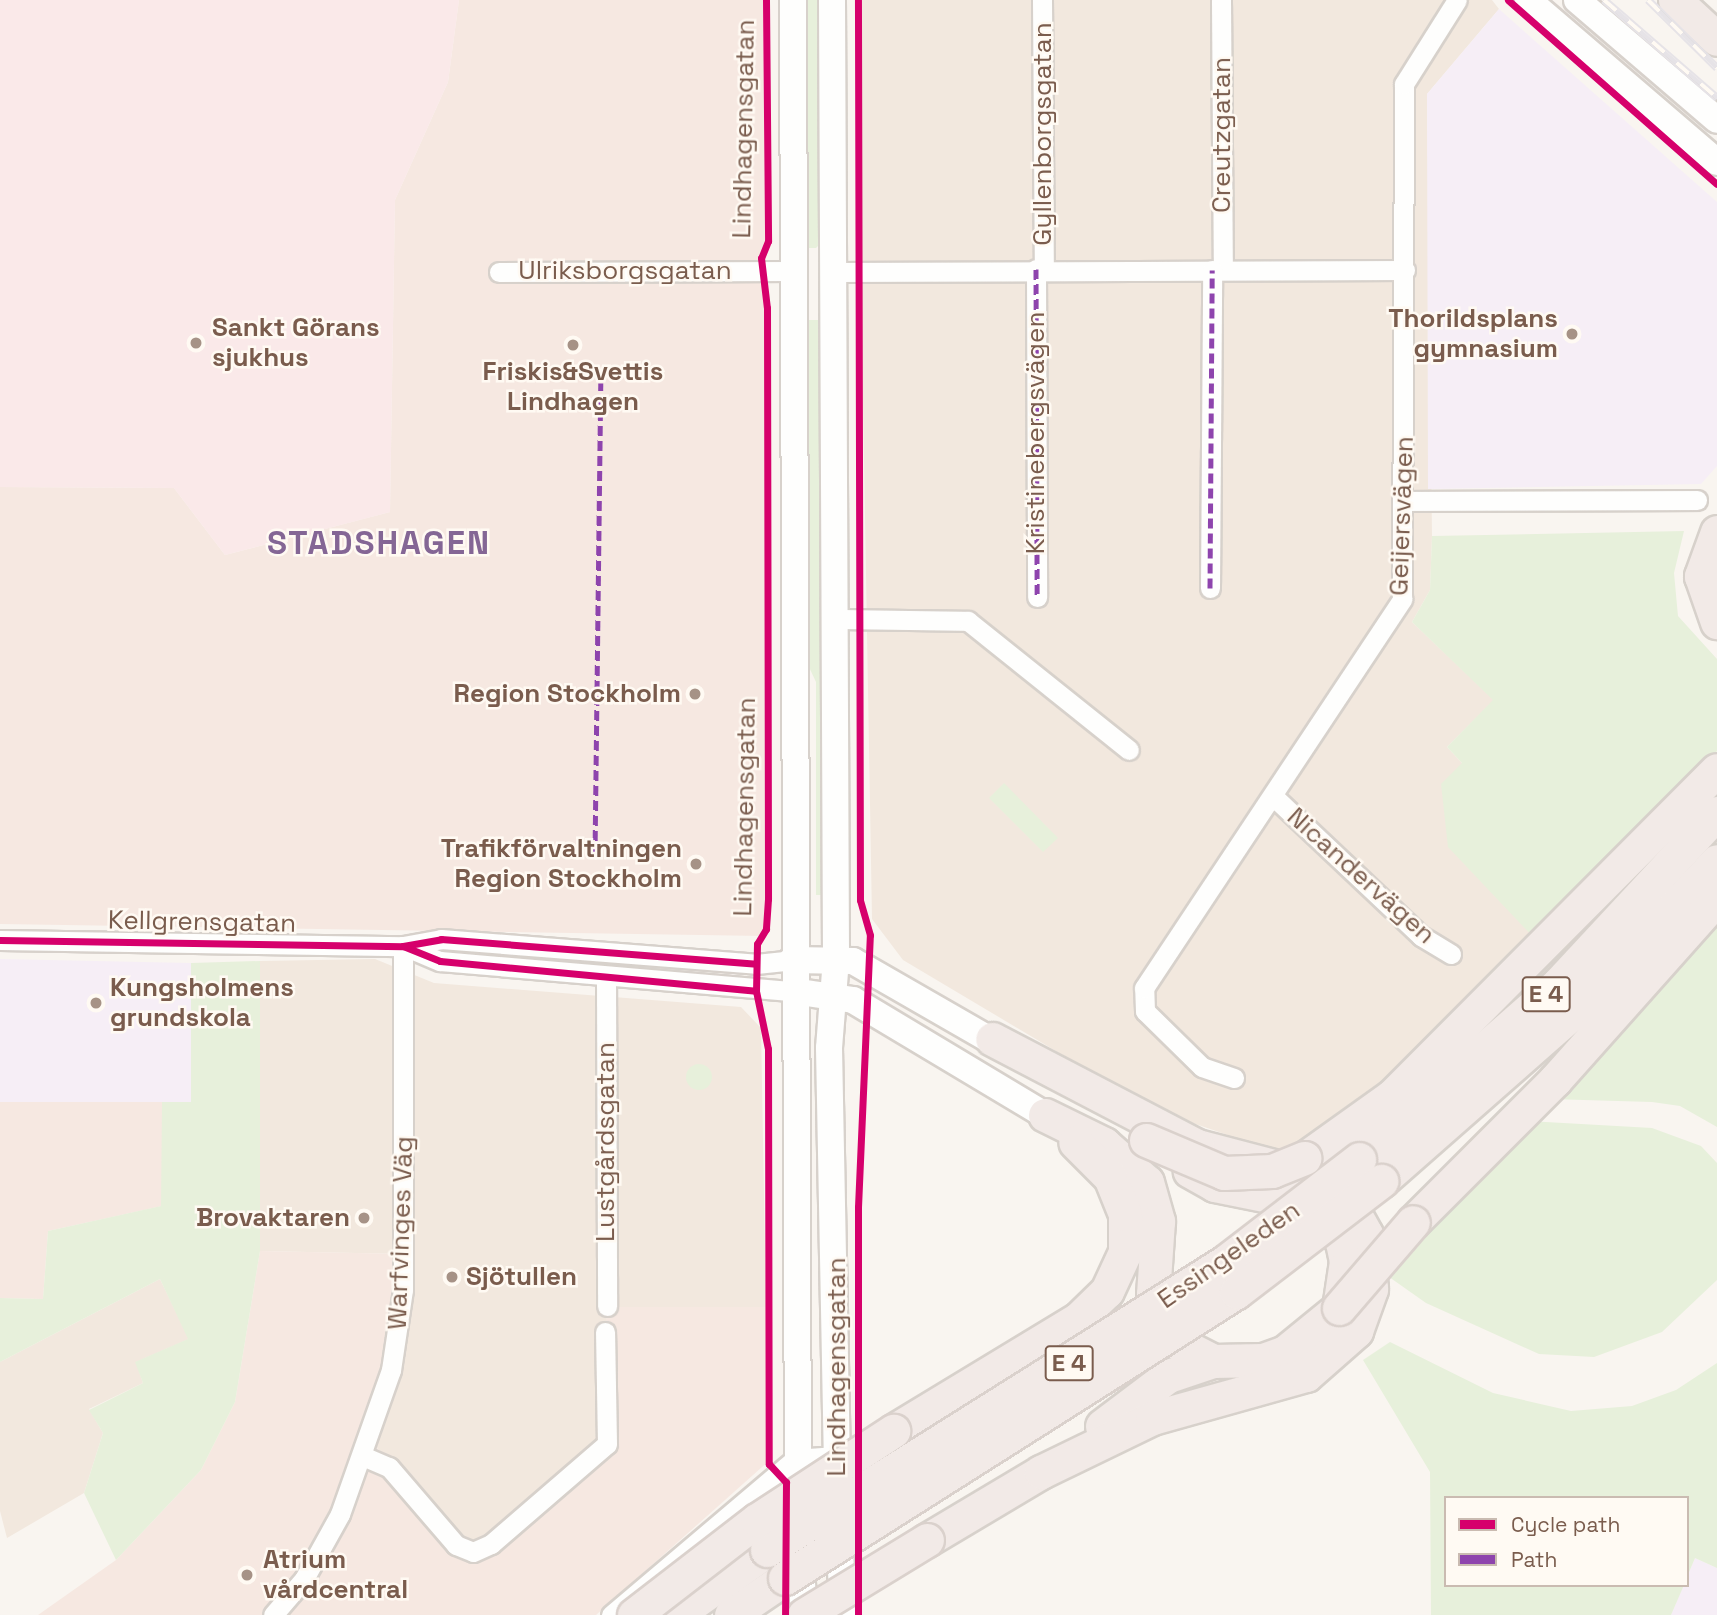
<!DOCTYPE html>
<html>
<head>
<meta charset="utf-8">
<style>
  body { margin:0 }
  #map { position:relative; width:1717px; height:1615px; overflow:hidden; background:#f9f5f0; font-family:"Space Grotesk",sans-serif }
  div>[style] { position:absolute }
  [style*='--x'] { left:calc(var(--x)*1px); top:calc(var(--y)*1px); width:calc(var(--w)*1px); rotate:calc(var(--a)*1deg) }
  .residential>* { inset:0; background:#f2e8de }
  .commercial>* { inset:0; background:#f6e8e1 }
  .education>* { inset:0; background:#f6eef6 }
  .medical>* { inset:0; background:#fae9e9 }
  .green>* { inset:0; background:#e7f0db }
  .round { border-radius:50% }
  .roads { filter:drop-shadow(2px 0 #d7d1cb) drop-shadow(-2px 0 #d7d1cb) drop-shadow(0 2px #d7d1cb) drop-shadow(0 -2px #d7d1cb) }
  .street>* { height:19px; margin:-9.5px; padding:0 9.5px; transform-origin:9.5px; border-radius:9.5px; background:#fefefd }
  .secondary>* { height:26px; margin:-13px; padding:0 13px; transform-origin:13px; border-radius:13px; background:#fefefd }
  .highway>* { height:33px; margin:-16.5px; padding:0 16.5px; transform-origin:16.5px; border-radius:16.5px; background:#f2eae7 }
  .rail>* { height:8px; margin-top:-4px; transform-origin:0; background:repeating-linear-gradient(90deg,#fffaf3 0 16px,#e6e3e7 0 32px); box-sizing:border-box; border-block:2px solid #e6e3e7 }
  .bridges { filter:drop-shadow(2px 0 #dad1cc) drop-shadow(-2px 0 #dad1cc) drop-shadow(0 2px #dad1cc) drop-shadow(0 -2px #dad1cc) }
  .highway-bridge>* { height:33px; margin:-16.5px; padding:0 16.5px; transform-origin:16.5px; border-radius:16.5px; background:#f2eae7 }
  .quiet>* { height:5px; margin-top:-2.5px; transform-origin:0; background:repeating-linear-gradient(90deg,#8e44ad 0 10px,transparent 0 15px) }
  .cycleway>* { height:7px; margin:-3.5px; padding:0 3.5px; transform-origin:3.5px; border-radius:3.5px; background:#d6006c }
  .dots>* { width:19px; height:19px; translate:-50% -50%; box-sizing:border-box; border:4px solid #fffaf3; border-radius:50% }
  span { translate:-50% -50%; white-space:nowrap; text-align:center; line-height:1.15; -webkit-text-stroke:5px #fffaf3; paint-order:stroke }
  .shield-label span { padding:2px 5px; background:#fffaf3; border:2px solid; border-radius:5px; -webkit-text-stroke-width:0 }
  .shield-label { font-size:24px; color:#7a5c4d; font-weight:700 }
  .street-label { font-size:26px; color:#7a5c4d }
  .poi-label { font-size:26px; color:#7a5c4d; font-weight:700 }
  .right { translate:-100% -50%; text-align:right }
  .left { translate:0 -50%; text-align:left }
  .district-label { font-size:33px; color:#846695; font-weight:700; letter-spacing:2px }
  .legend { position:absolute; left:1444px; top:1496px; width:245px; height:91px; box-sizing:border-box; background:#fffaf3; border:2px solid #cabbb1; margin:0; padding:9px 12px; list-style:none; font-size:21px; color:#7a5c4d }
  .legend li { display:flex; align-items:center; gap:14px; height:35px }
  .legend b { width:35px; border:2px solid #cabbb1 }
</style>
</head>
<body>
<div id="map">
  <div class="residential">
    <div style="clip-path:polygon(856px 0,1492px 0,1499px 9px,1427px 94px,1432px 536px,1430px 590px,1412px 622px,1494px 700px,1447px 747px,1462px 763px,1535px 939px,1364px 1105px,1280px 1153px,1155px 1110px,903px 960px,872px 919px)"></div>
    <div style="clip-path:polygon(375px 959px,434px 983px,741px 1007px,761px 1028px,766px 1307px,607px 1307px,605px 1435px,478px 1551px,370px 1441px,404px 1254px,260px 1251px,260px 961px)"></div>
    <div style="clip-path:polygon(160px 1279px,189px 1339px,136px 1362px,143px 1383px,89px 1409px,103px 1433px,84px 1493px,7px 1538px,0 1511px,0 1362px)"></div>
  </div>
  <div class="commercial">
    <div style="clip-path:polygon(459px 0,765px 0,765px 936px,0 924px,0 487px,174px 488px,225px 555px,390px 512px,395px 200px,448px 82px)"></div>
    <div style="clip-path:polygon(0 1102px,162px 1102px,162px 1206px,48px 1231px,43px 1299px,0 1298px)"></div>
    <div style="clip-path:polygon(260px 1251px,404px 1254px,370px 1441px,478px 1550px,605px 1435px,607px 1307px,766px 1307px,771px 1459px,596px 1615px,38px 1615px,116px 1560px,201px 1470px,235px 1402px)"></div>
  </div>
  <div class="education">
    <div style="clip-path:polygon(1499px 9px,1717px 202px,1717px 466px,1701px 484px,1428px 489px,1427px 94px)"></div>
    <div style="clip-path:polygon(0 959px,191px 963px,191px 1102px,0 1102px)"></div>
    <div style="clip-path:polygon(1695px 1558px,1717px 1568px,1717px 1615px,1671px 1615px)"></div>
  </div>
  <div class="medical">
    <div style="clip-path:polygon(0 0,459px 0,448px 82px,395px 200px,390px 512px,225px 555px,174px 488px,0 487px)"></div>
  </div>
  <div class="green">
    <div style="clip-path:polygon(802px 0,821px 0,821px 243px,816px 248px,807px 248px)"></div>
    <div style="clip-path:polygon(804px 320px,822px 320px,823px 895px,816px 895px,816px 682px,808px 665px)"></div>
    <div style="clip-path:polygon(1684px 531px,1674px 573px,1678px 616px,1717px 659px,1717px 751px,1535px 939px,1448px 847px,1441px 784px,1462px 763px,1447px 747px,1493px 700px,1412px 622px,1430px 590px,1432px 536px)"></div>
    <div style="clip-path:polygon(1004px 783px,1058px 838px,1043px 852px,989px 798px)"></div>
    <div style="clip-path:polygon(1717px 914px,1717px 1127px,1680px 1106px,1652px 1102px,1549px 1099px)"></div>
    <div style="clip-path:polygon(260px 961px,260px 1251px,235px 1402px,201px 1470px,116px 1560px,84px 1493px,103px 1433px,89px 1410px,143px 1383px,135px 1362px,188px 1339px,160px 1279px,0 1362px,0 1298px,43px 1299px,48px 1231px,161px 1206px,162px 1102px,191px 1102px,191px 963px)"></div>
    <div class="round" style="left:686px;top:1064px;width:26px;height:26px"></div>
    <div style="clip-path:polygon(1528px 1121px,1652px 1128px,1701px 1146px,1717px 1163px,1717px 1280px,1662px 1332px,1594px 1357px,1539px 1354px,1426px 1303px,1382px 1272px)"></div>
    <div style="clip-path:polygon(1390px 1342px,1493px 1393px,1571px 1411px,1632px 1406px,1676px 1390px,1717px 1363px,1717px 1568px,1695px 1558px,1687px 1577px,1687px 1498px,1446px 1498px,1446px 1585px,1684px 1585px,1671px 1615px,1431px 1615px,1430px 1472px,1363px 1360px)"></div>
  </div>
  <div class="roads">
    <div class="street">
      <div style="--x:1042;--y:0;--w:269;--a:89.6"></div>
      <div style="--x:1221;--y:0;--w:269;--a:89.6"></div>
      <div style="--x:1036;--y:269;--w:328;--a:89.8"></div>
      <div style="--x:499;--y:272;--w:294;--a:-0.2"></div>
      <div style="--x:832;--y:272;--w:573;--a:-0.2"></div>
      <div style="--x:1405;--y:501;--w:292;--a:-0.2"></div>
      <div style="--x:1210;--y:588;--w:318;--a:-89.6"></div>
      <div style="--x:832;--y:619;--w:136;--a:0.8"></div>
      <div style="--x:968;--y:621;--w:206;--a:38.7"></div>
      <div style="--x:1273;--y:796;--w:204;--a:43.4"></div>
      <div style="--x:1421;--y:936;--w:35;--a:31"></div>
      <div style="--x:0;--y:940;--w:403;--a:0.9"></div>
      <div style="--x:403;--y:946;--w:39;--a:-10"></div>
      <div style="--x:441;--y:939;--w:316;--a:4.5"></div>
      <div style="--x:756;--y:964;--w:36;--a:-6"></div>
      <div style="--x:404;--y:946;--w:39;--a:23"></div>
      <div style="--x:440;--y:961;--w:354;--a:4.9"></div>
      <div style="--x:606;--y:978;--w:328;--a:89.8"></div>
      <div style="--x:1234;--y:1078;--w:34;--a:-161"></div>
      <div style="--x:1202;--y:1067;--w:80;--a:-135.5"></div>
      <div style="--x:1145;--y:1011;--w:23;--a:-92"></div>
      <div style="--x:1144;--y:988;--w:467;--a:-56.4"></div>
      <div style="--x:1402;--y:599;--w:515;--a:-89.78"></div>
      <div style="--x:1404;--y:84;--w:99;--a:-57.8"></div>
      <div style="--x:365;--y:1457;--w:26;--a:23"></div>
      <div style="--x:389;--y:1467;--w:103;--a:49.3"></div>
      <div style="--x:456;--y:1545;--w:18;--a:22"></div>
      <div style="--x:473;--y:1552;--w:20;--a:-24"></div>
      <div style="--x:491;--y:1544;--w:153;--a:-40.8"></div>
      <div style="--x:607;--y:1444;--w:112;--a:-91"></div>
      <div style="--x:273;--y:1615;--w:48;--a:-49.3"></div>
      <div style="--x:304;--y:1579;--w:74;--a:-61"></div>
      <div style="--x:340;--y:1514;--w:153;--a:-70.5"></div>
      <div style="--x:391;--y:1370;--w:81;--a:-81.5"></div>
      <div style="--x:403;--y:1290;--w:344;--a:-90"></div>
      <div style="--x:611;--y:1615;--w:241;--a:-40.3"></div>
      <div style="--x:795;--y:1459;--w:41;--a:-4.2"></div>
    </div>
    <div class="secondary">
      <div style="--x:793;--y:0;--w:1508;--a:89.81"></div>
      <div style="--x:832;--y:0;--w:959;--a:89.76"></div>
      <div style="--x:836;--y:959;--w:89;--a:94.5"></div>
      <div style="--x:829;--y:1048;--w:434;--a:88.9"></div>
      <div style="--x:1528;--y:0;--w:249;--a:40.6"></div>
      <div style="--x:1577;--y:0;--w:184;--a:40.6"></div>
      <div style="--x:792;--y:960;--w:61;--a:0.9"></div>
      <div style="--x:853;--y:961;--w:179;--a:29.9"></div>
      <div style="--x:793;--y:991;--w:61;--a:8.5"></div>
      <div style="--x:853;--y:1000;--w:224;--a:30.9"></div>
      <div style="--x:839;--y:1527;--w:88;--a:87.4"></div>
      <div style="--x:800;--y:1550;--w:65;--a:86.5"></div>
    </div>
    <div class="highway">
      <div style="--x:1675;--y:0;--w:57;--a:42.9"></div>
      <div style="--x:1717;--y:532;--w:47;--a:110"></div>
      <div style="--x:1701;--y:576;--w:49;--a:70.8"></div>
      <div style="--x:1045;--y:1115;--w:66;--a:26.2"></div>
      <div style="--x:1104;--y:1144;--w:57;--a:41.5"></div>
      <div style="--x:1147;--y:1182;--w:41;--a:74.2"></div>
      <div style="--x:1158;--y:1221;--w:73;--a:93.9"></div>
      <div style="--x:1153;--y:1294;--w:55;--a:63"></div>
      <div style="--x:1178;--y:1343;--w:39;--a:27"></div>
      <div style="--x:1213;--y:1361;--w:50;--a:-1.1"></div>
      <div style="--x:1263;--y:1360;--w:23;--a:-20"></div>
      <div style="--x:1285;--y:1352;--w:70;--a:-39.2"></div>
      <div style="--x:1339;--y:1308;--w:48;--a:-81.5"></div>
      <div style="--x:1346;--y:1261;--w:19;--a:-102"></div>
      <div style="--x:1342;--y:1242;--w:19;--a:-122"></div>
      <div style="--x:1332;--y:1226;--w:41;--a:-144"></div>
      <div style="--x:1299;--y:1202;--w:86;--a:-168.6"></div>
      <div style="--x:1215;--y:1185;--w:29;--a:-151"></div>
      <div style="--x:1305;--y:1158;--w:107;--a:-35.5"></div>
      <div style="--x:1392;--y:1096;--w:460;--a:-45.1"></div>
      <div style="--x:1359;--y:1159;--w:266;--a:-41.3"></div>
      <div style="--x:1559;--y:983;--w:232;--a:-47.1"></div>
      <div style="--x:1381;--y:1181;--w:266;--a:-41.3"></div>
      <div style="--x:1581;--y:1005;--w:198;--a:-46.6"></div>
      <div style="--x:1413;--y:1222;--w:201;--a:-45"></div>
      <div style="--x:1555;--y:1080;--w:244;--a:-48.3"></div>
      <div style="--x:1102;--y:1426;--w:83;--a:-37.1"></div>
      <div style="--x:1168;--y:1376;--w:47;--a:-18.4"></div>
      <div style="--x:893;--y:1431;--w:216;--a:-31.2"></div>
      <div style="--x:1078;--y:1319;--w:40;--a:-44"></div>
      <div style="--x:1107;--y:1291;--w:43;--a:-65.2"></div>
      <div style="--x:1125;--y:1252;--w:38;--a:-90"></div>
      <div style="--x:1125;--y:1214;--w:40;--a:-112"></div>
      <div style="--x:1110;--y:1177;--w:49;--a:-135"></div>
      <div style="--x:927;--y:1540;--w:133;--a:-30.8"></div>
      <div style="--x:1041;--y:1472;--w:123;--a:-25.9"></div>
      <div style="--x:1152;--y:1418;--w:160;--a:-15.6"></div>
      <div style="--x:1306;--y:1375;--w:67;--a:-41.3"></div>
      <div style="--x:1356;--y:1331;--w:45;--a:-70.3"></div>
      <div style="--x:1371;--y:1289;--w:55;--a:-95.2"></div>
      <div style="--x:1366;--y:1234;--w:25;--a:-119"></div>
      <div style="--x:1354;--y:1212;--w:49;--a:-135.8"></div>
      <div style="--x:1319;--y:1178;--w:126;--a:-165.3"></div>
      <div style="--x:1197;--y:1146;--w:231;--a:-152.4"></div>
      <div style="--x:676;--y:1615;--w:112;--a:-35.5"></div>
      <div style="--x:731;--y:1615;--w:65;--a:-34.4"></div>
    </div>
  </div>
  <div class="rail">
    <div style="--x:1604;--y:0;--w:150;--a:40.9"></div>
    <div style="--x:1648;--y:0;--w:97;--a:44.6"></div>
  </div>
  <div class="bridges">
    <div class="highway-bridge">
      <div style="--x:1146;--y:1140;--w:85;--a:22.9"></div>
      <div style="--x:1224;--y:1173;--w:48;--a:-2.4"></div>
      <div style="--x:1272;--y:1171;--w:35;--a:-22"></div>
      <div style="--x:1339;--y:1308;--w:113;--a:-49.3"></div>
      <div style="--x:767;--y:1550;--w:541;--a:-32.16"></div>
      <div style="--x:1225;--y:1262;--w:169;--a:-37.5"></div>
      <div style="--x:785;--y:1578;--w:534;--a:-32.38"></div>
      <div style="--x:1236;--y:1292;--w:183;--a:-37.4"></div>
      <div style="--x:634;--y:1615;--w:155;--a:-37.7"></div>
      <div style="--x:757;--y:1520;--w:163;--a:-33.2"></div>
      <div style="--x:804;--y:1615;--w:144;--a:-31.4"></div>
    </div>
  </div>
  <div class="quiet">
    <div style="--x:1036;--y:269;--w:328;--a:89.8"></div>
    <div style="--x:1210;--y:588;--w:318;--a:-89.6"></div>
    <div style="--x:595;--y:855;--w:472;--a:-89.3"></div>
  </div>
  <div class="cycleway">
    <div style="--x:766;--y:0;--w:241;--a:89.5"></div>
    <div style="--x:768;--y:241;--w:18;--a:112"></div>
    <div style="--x:761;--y:258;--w:50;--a:83.2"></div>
    <div style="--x:767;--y:308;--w:591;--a:89.9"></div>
    <div style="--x:768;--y:899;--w:30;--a:94"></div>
    <div style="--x:766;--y:929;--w:17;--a:121"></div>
    <div style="--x:757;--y:944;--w:47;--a:91.2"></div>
    <div style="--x:756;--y:991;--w:59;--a:78.3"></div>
    <div style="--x:768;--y:1049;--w:415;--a:89.9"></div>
    <div style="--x:769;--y:1464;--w:25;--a:47"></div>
    <div style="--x:786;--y:1482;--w:133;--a:90.4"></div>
    <div style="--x:1508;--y:0;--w:278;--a:41.4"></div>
    <div style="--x:0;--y:940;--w:403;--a:0.9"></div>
    <div style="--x:403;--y:946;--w:39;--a:-10"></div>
    <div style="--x:441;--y:939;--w:316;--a:4.5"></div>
    <div style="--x:403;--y:946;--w:40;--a:22"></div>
    <div style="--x:440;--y:961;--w:317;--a:5.4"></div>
    <div style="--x:858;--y:1615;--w:408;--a:-90"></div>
    <div style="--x:858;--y:1207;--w:272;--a:-87.5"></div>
    <div style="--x:870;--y:935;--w:36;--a:-106"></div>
    <div style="--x:860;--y:900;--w:900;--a:-90.13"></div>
  </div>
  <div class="dots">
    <div style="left:1572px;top:334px;background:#a69286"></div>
    <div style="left:196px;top:343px;background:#a69286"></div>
    <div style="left:573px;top:345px;background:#a69286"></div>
    <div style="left:695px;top:694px;background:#a69286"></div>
    <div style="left:696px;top:864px;background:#a69286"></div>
    <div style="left:96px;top:1003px;background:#a69286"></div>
    <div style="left:364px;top:1218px;background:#a69286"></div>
    <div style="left:452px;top:1277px;background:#a69286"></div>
    <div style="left:247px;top:1575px;background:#a69286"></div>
  </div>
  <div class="shield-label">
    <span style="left:1546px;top:994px">E 4</span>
    <span style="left:1069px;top:1363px">E 4</span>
  </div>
  <div class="street-label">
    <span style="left:744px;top:129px;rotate:-89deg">Lindhagensgatan</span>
    <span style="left:1043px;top:134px;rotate:-90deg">Gyllenborgsgatan</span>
    <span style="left:1222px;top:135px;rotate:-90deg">Creutzgatan</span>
    <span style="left:625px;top:271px">Ulriksborgsgatan</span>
    <span style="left:1036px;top:433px;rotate:-90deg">Kristinebergsvägen</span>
    <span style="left:1402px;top:516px;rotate:-88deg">Geijersvägen</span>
    <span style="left:745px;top:807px;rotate:-89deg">Lindhagensgatan</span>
    <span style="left:1361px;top:876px;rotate:42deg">Nicandervägen</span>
    <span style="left:202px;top:922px;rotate:1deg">Kellgrensgatan</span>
    <span style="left:606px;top:1142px;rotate:-90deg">Lustgårdsgatan</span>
    <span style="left:401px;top:1233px;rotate:-88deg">Warfvinges Väg</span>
    <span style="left:1229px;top:1255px;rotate:-35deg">Essingeleden</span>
    <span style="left:837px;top:1367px;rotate:-90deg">Lindhagensgatan</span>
  </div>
  <div class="poi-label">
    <span class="right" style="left:1558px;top:334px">Thorildsplans<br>gymnasium</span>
    <span class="left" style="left:212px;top:343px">Sankt Görans<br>sjukhus</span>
    <span style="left:573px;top:387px">Friskis&amp;Svettis<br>Lindhagen</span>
    <span class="right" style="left:681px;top:694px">Region Stockholm</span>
    <span class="right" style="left:682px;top:864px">Trafikförvaltningen<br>Region Stockholm</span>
    <span class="left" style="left:110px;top:1003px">Kungsholmens<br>grundskola</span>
    <span class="right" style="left:350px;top:1218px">Brovaktaren</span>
    <span class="left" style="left:466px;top:1277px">Sjötullen</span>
    <span class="left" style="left:263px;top:1575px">Atrium<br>vårdcentral</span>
  </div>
  <div class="district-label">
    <span style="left:379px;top:544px">STADSHAGEN</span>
  </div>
  <ul class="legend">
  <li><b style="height:9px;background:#d6006c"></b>Cycle path</li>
  <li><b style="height:9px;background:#8e44ad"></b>Path</li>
  </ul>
</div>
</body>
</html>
